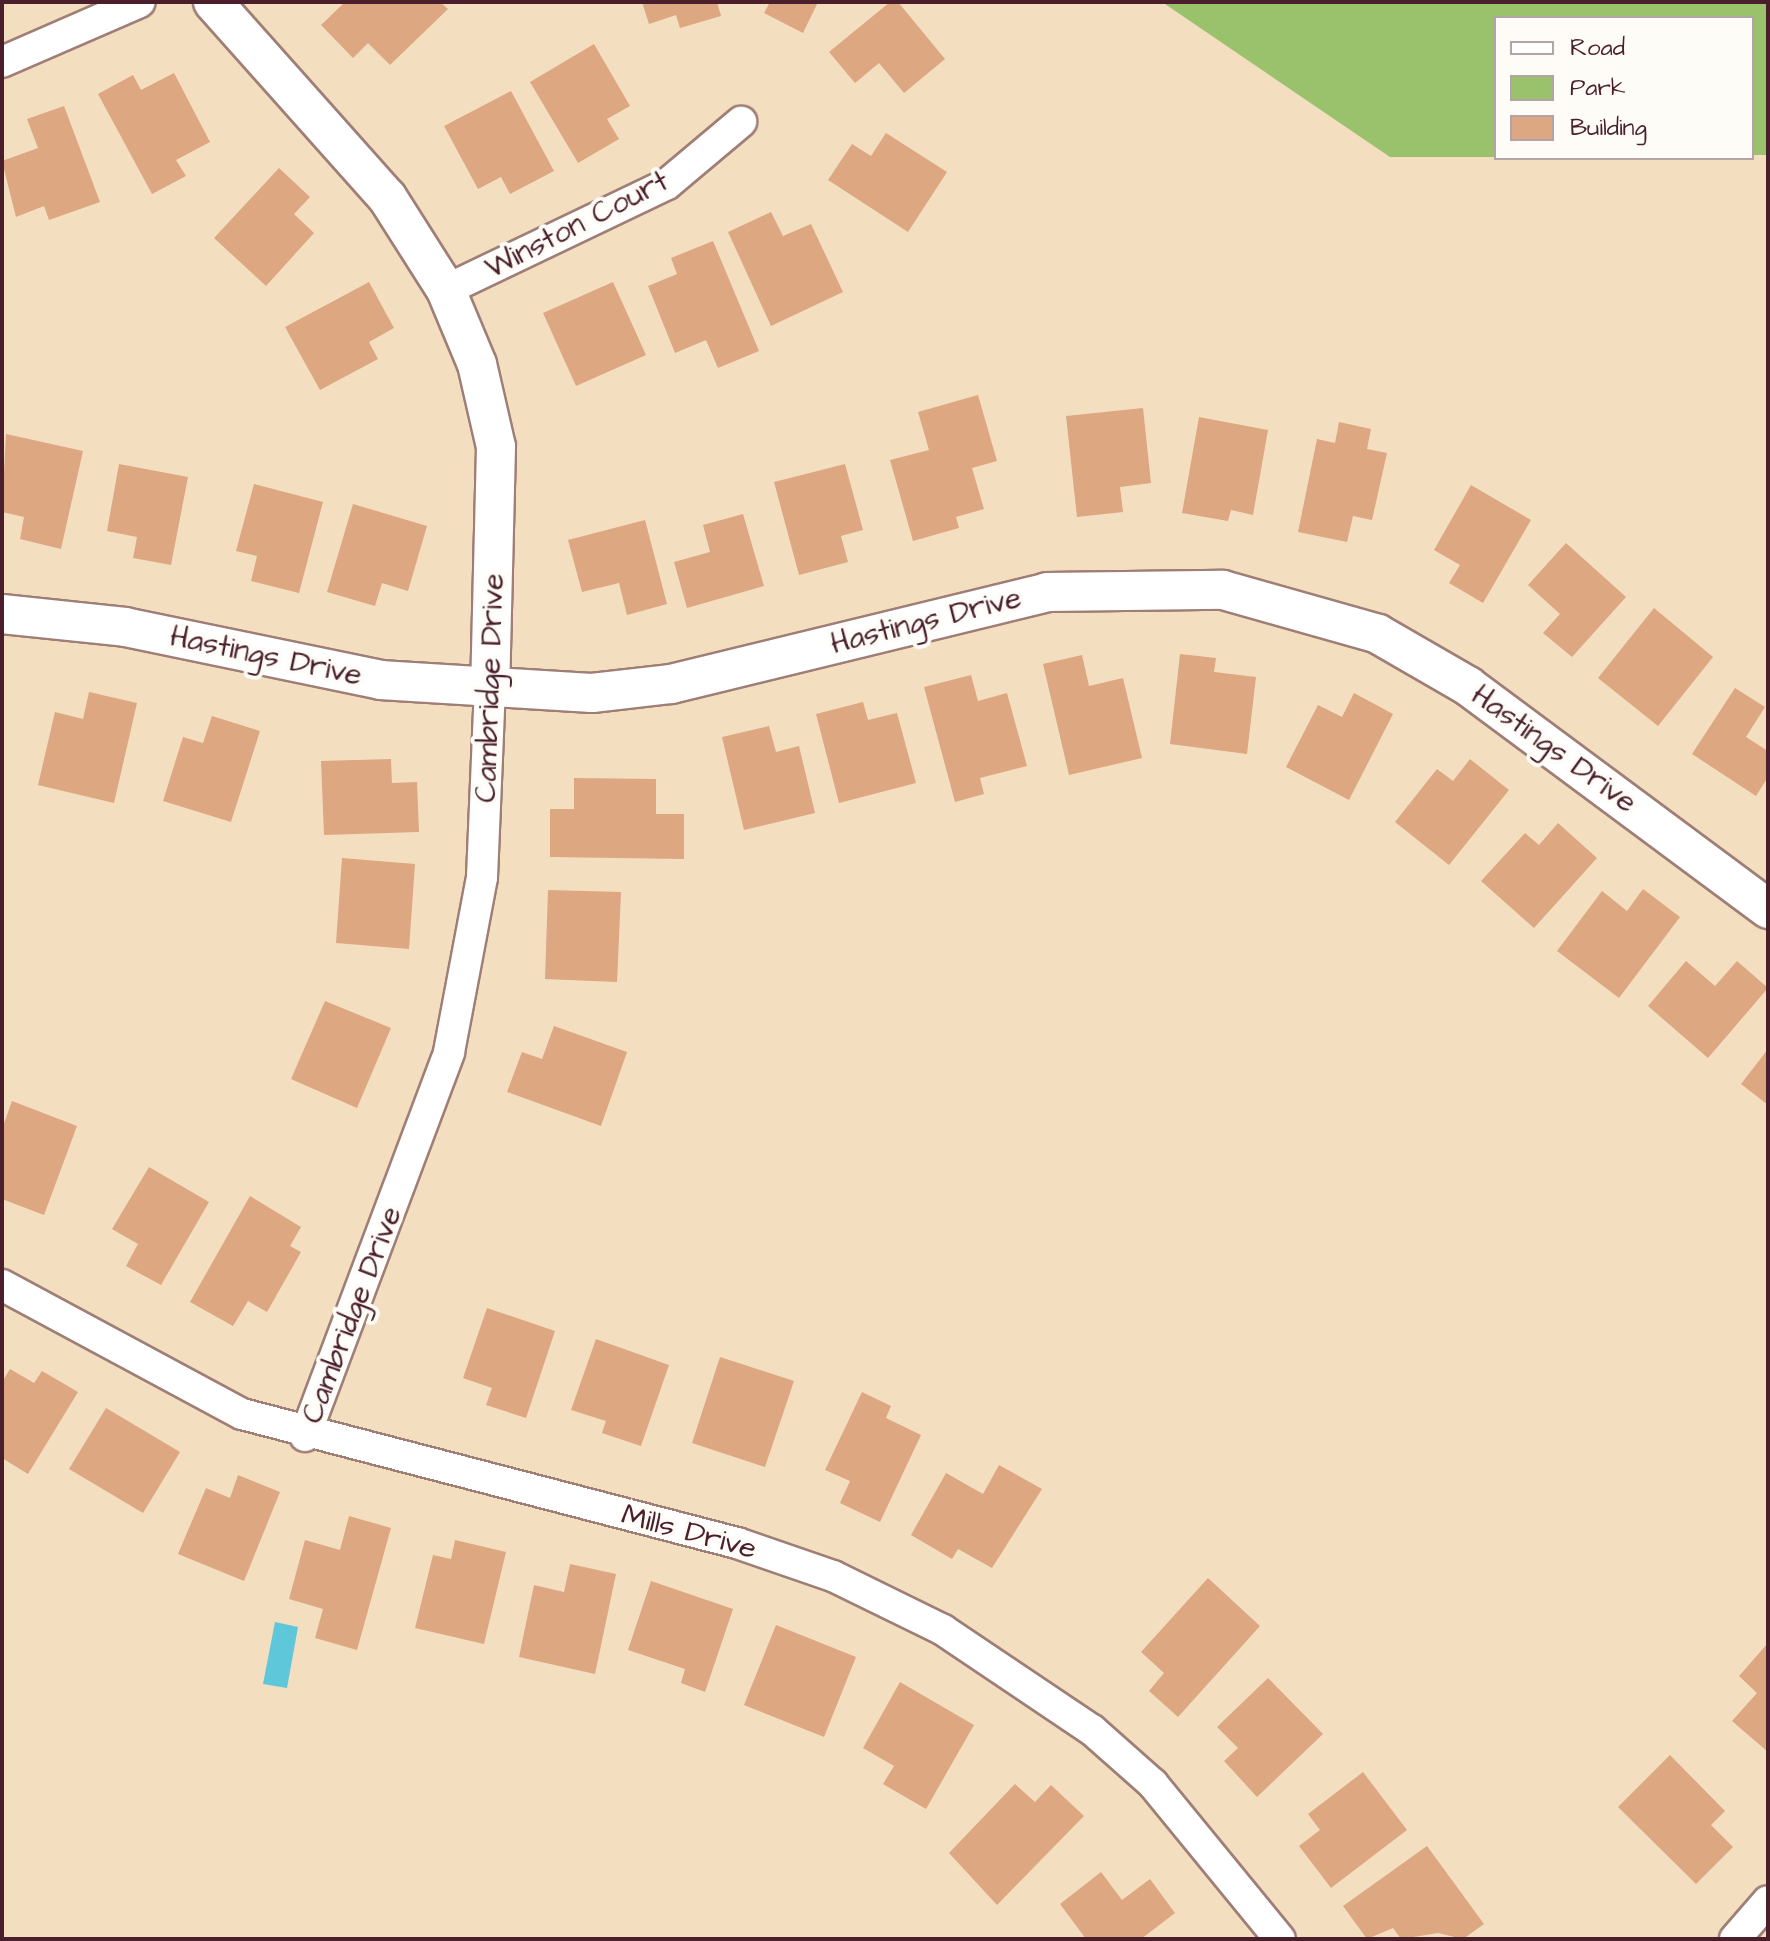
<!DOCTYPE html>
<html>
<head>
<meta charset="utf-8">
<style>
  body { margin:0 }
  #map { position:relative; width:1770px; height:1941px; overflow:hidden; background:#f4dec0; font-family:"Architects Daughter",sans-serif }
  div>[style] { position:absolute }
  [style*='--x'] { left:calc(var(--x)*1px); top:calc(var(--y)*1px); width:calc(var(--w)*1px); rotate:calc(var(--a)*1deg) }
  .green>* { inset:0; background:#9ac16c }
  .water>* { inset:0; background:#5ec7d9 }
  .building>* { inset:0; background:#dda781 }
  .roads { filter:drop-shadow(2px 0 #9f7e76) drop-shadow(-2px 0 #9f7e76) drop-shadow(0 2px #9f7e76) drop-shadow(0 -2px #9f7e76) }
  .minor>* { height:30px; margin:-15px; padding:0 15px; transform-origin:15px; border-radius:15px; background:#fff }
  .tertiary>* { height:38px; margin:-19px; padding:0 19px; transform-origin:19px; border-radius:19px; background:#fff }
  span { translate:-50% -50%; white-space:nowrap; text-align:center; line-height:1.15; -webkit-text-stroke:8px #fdfcf7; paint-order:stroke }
  .street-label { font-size:30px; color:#4a1f2b }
  .frame { position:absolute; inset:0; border:4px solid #4a1f2b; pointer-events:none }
  .legend { position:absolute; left:1494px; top:16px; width:260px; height:144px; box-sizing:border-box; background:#fdfcf7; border:2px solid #b5a4a5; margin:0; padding:10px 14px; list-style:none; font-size:24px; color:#4a1f2b }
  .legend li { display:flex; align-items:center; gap:16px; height:40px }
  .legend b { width:40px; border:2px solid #b5a4a5 }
</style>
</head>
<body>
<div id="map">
  <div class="green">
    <div style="clip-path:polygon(1162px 2px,1768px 2px,1768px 155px,1752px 155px,1752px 18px,1496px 18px,1496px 157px,1390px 157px)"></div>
  </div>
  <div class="water">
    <div style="clip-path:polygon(275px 1622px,298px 1627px,287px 1688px,263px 1684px)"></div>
  </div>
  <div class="building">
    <div style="clip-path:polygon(345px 2px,440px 2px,448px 9px,390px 65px,368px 43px,353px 58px,321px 25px)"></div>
    <div style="clip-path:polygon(642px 2px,717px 2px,721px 16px,680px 28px,676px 15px,649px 24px)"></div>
    <div style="clip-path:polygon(770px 2px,818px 2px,803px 33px,764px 13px)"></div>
    <div style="clip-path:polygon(890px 2px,898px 2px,945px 59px,904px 93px,879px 63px,855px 83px,829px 52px)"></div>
    <div style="clip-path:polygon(594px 44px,630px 106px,607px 119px,619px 139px,578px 163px,530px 82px)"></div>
    <div style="clip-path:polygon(174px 73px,210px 142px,176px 160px,186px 176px,152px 194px,98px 94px,133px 75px,141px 90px)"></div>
    <div style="clip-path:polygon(511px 91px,554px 171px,510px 194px,501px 177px,478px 189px,444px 126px)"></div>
    <div style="clip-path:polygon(64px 106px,100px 202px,49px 220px,44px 206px,16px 217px,2px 161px,38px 148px,27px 119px)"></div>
    <div style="clip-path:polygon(886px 133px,947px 172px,908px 232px,828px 180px,852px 144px,871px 156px)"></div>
    <div style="clip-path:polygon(279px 168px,310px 197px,294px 214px,314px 233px,266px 286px,214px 238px)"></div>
    <div style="clip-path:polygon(771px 212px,783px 236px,811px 224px,843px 292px,771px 326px,728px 232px)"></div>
    <div style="clip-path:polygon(713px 241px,759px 351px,718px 368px,706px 340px,675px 353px,648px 286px,677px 274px,671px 258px)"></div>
    <div style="clip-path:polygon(369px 282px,394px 328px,369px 342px,378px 359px,320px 390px,285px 327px)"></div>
    <div style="clip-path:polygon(613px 282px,646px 355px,576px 386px,543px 313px)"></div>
    <div style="clip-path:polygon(978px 395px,997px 461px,972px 468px,984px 509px,956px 517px,959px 528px,913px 541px,890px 460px,929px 450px,918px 412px)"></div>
    <div style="clip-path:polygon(1143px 408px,1151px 483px,1120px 487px,1123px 512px,1077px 517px,1066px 416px)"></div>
    <div style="clip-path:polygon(1199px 417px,1268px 430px,1253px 515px,1231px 510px,1228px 521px,1182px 513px)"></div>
    <div style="clip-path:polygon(1339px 422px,1371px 429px,1367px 449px,1387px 453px,1372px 520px,1353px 516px,1347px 542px,1298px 532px,1317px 439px,1335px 443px)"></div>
    <div style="clip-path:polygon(6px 434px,83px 451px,61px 549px,20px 539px,24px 517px,2px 512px)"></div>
    <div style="clip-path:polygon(119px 464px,188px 477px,171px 565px,133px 558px,137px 537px,107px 531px)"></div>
    <div style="clip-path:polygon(845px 464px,863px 530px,841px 536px,848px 562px,799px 575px,774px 482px)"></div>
    <div style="clip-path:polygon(254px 484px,323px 502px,299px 593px,251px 581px,257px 556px,236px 551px)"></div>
    <div style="clip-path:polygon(1471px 485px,1531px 520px,1483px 603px,1449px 583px,1460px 565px,1434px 550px)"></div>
    <div style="clip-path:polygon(353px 504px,427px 526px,408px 591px,382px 583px,375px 606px,327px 592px)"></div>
    <div style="clip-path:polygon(743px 514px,764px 586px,687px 608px,674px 562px,710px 552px,703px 525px)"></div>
    <div style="clip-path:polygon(645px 520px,667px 604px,627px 615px,619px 583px,582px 592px,568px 540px)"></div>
    <div style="clip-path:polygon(1566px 543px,1626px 597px,1572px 657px,1543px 633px,1560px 614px,1528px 585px)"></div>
    <div style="clip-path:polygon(1654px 608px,1713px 657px,1658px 726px,1598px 678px)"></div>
    <div style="clip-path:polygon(1180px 654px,1216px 658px,1214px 672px,1256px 677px,1247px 754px,1170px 744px)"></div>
    <div style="clip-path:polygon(1082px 655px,1089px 686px,1123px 678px,1142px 758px,1069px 775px,1043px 664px)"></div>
    <div style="clip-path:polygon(971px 675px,978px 701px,1007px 693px,1027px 766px,980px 778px,984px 794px,955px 802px,924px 687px)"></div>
    <div style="clip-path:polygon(1735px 688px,1765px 707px,1746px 737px,1768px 751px,1768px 777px,1756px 796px,1692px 754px)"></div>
    <div style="clip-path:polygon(89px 692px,137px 703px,114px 803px,38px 785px,55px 712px,83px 719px)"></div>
    <div style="clip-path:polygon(1354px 693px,1393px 714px,1349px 800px,1286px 767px,1318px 705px,1342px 717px)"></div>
    <div style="clip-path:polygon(863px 702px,868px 720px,897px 713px,916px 783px,839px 803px,816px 714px)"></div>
    <div style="clip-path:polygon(212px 716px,260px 731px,231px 822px,163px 801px,183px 737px,203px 743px)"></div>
    <div style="clip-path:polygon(769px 726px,776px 752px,799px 746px,815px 813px,744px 830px,722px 737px)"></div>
    <div style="clip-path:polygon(391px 759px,392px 783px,417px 782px,419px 832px,324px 835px,321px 761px)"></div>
    <div style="clip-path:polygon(1470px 759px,1509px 790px,1449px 865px,1395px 822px,1437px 769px,1453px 781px)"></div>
    <div style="clip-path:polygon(574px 778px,656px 779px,656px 814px,684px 814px,684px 859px,550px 857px,550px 809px,574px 809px)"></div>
    <div style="clip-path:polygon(1558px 823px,1597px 858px,1534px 928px,1481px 881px,1525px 833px,1539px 845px)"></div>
    <div style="clip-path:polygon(342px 858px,415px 864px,409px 949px,336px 943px)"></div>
    <div style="clip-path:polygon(1643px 889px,1680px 917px,1619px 998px,1557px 951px,1602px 891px,1627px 911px)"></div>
    <div style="clip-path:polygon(548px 890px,621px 892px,617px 982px,545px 979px)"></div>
    <div style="clip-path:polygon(1686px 961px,1715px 986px,1737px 961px,1768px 988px,1708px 1058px,1648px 1006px)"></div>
    <div style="clip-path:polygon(325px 1001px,391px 1028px,357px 1108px,291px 1079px)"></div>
    <div style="clip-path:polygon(554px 1026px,627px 1052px,601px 1126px,507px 1092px,522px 1052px,542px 1059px)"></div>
    <div style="clip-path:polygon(1768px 1049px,1768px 1105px,1741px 1084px)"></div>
    <div style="clip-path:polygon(12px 1101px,77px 1126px,44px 1215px,2px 1199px,2px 1129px)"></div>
    <div style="clip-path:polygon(149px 1167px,209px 1202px,161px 1285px,126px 1266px,138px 1244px,112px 1229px)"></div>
    <div style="clip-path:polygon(250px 1196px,301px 1227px,290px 1246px,301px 1252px,267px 1312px,248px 1301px,233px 1326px,190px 1302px)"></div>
    <div style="clip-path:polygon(487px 1308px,555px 1331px,526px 1418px,486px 1405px,492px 1388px,463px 1378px)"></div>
    <div style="clip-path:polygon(596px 1339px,669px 1365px,641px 1446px,602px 1433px,606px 1421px,571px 1410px)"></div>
    <div style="clip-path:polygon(720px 1357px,794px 1381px,765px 1467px,692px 1443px)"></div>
    <div style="clip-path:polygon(10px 1369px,34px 1383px,42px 1371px,78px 1392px,28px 1474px,2px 1458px,2px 1382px)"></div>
    <div style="clip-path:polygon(862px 1392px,891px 1406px,886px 1418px,921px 1435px,880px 1522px,840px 1503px,850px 1481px,825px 1470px)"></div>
    <div style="clip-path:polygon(106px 1408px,180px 1452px,143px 1513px,69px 1469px)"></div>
    <div style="clip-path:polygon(999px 1465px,1042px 1489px,992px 1568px,958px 1549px,952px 1559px,911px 1535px,946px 1473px,983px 1494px)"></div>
    <div style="clip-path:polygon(238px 1475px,280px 1492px,244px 1581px,178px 1554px,206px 1488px,230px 1498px)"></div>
    <div style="clip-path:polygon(349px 1516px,391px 1528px,357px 1650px,315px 1638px,323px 1609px,289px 1599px,305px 1540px,340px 1550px)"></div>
    <div style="clip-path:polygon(455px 1540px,506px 1552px,484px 1644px,415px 1628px,433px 1555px,451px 1559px)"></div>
    <div style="clip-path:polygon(570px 1564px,616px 1574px,595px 1674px,519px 1657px,534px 1585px,564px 1592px)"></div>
    <div style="clip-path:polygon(1208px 1578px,1260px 1626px,1178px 1717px,1149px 1691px,1164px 1673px,1141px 1652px)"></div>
    <div style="clip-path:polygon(651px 1581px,733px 1609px,705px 1692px,681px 1683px,685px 1669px,628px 1650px)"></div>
    <div style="clip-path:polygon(776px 1625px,856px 1657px,824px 1737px,744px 1705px)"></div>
    <div style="clip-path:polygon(1768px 1643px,1768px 1752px,1732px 1721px,1757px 1693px,1739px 1676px)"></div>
    <div style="clip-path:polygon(1268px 1678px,1323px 1734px,1257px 1797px,1224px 1761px,1238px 1748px,1217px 1727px)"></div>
    <div style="clip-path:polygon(900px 1682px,974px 1725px,926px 1809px,883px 1784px,894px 1766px,863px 1748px)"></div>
    <div style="clip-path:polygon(1670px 1755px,1725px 1811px,1711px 1825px,1733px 1847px,1696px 1884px,1618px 1807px)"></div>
    <div style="clip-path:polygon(1363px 1772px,1407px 1830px,1331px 1888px,1299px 1846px,1320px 1830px,1308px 1814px)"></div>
    <div style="clip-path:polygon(1015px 1784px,1035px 1802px,1051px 1785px,1084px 1816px,997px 1905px,949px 1853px)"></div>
    <div style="clip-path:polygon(1427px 1846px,1484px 1924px,1463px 1939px,1438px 1933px,1401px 1939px,1393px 1928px,1367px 1939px,1343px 1906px)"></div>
    <div style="clip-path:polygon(1101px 1872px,1122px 1900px,1150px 1879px,1175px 1913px,1141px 1939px,1086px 1939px,1060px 1904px)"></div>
  </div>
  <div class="roads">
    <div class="minor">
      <div style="--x:2;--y:62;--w:150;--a:-23.5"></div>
      <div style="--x:446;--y:290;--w:245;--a:-25.6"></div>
      <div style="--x:667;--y:184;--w:97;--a:-40"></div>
      <div style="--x:2;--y:1285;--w:272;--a:28.3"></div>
      <div style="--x:242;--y:1414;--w:512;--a:14.61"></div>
      <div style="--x:737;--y:1543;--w:102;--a:19"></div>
      <div style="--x:833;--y:1576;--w:123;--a:26.1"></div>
      <div style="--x:943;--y:1630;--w:179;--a:33.9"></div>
      <div style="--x:1092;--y:1730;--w:81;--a:41.5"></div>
      <div style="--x:1153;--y:1784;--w:200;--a:50.7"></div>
      <div style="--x:305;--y:1436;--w:410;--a:-69.4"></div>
      <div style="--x:449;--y:1052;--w:178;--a:-79.3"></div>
      <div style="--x:482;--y:877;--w:189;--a:-87.6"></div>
      <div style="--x:1735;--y:1939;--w:50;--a:-49"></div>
    </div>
    <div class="tertiary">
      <div style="--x:213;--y:2;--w:261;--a:48.3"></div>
      <div style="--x:387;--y:197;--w:110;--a:57.6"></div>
      <div style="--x:446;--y:290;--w:80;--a:67.3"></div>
      <div style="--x:477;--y:364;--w:85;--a:77.1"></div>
      <div style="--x:496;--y:447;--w:241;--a:91.4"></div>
      <div style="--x:2;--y:614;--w:124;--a:6"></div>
      <div style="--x:125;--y:627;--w:260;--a:11.7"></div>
      <div style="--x:380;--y:680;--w:212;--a:3.5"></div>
      <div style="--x:592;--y:693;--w:80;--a:-6.5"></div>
      <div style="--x:671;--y:684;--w:387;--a:-13.7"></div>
      <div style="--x:1047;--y:592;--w:176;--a:-0.7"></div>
      <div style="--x:1223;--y:590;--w:161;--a:15.8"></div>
      <div style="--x:1378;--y:634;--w:104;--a:30"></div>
      <div style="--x:1468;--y:686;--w:374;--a:36.6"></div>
    </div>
  </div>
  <div class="street-label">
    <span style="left:577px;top:225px;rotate:-27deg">Winston Court</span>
    <span style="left:926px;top:621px;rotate:-14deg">Hastings Drive</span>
    <span style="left:266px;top:656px;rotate:12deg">Hastings Drive</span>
    <span style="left:490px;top:688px;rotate:-88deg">Cambridge Drive</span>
    <span style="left:1554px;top:749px;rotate:36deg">Hastings Drive</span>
    <span style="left:352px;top:1315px;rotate:-69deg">Cambridge Drive</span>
    <span style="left:689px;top:1532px;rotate:15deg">Mills Drive</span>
  </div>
  <div class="frame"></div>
  <ul class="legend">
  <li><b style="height:10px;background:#fff"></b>Road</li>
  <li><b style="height:22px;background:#9ac16c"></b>Park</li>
  <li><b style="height:22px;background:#dda781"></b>Building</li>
  </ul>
</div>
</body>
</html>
